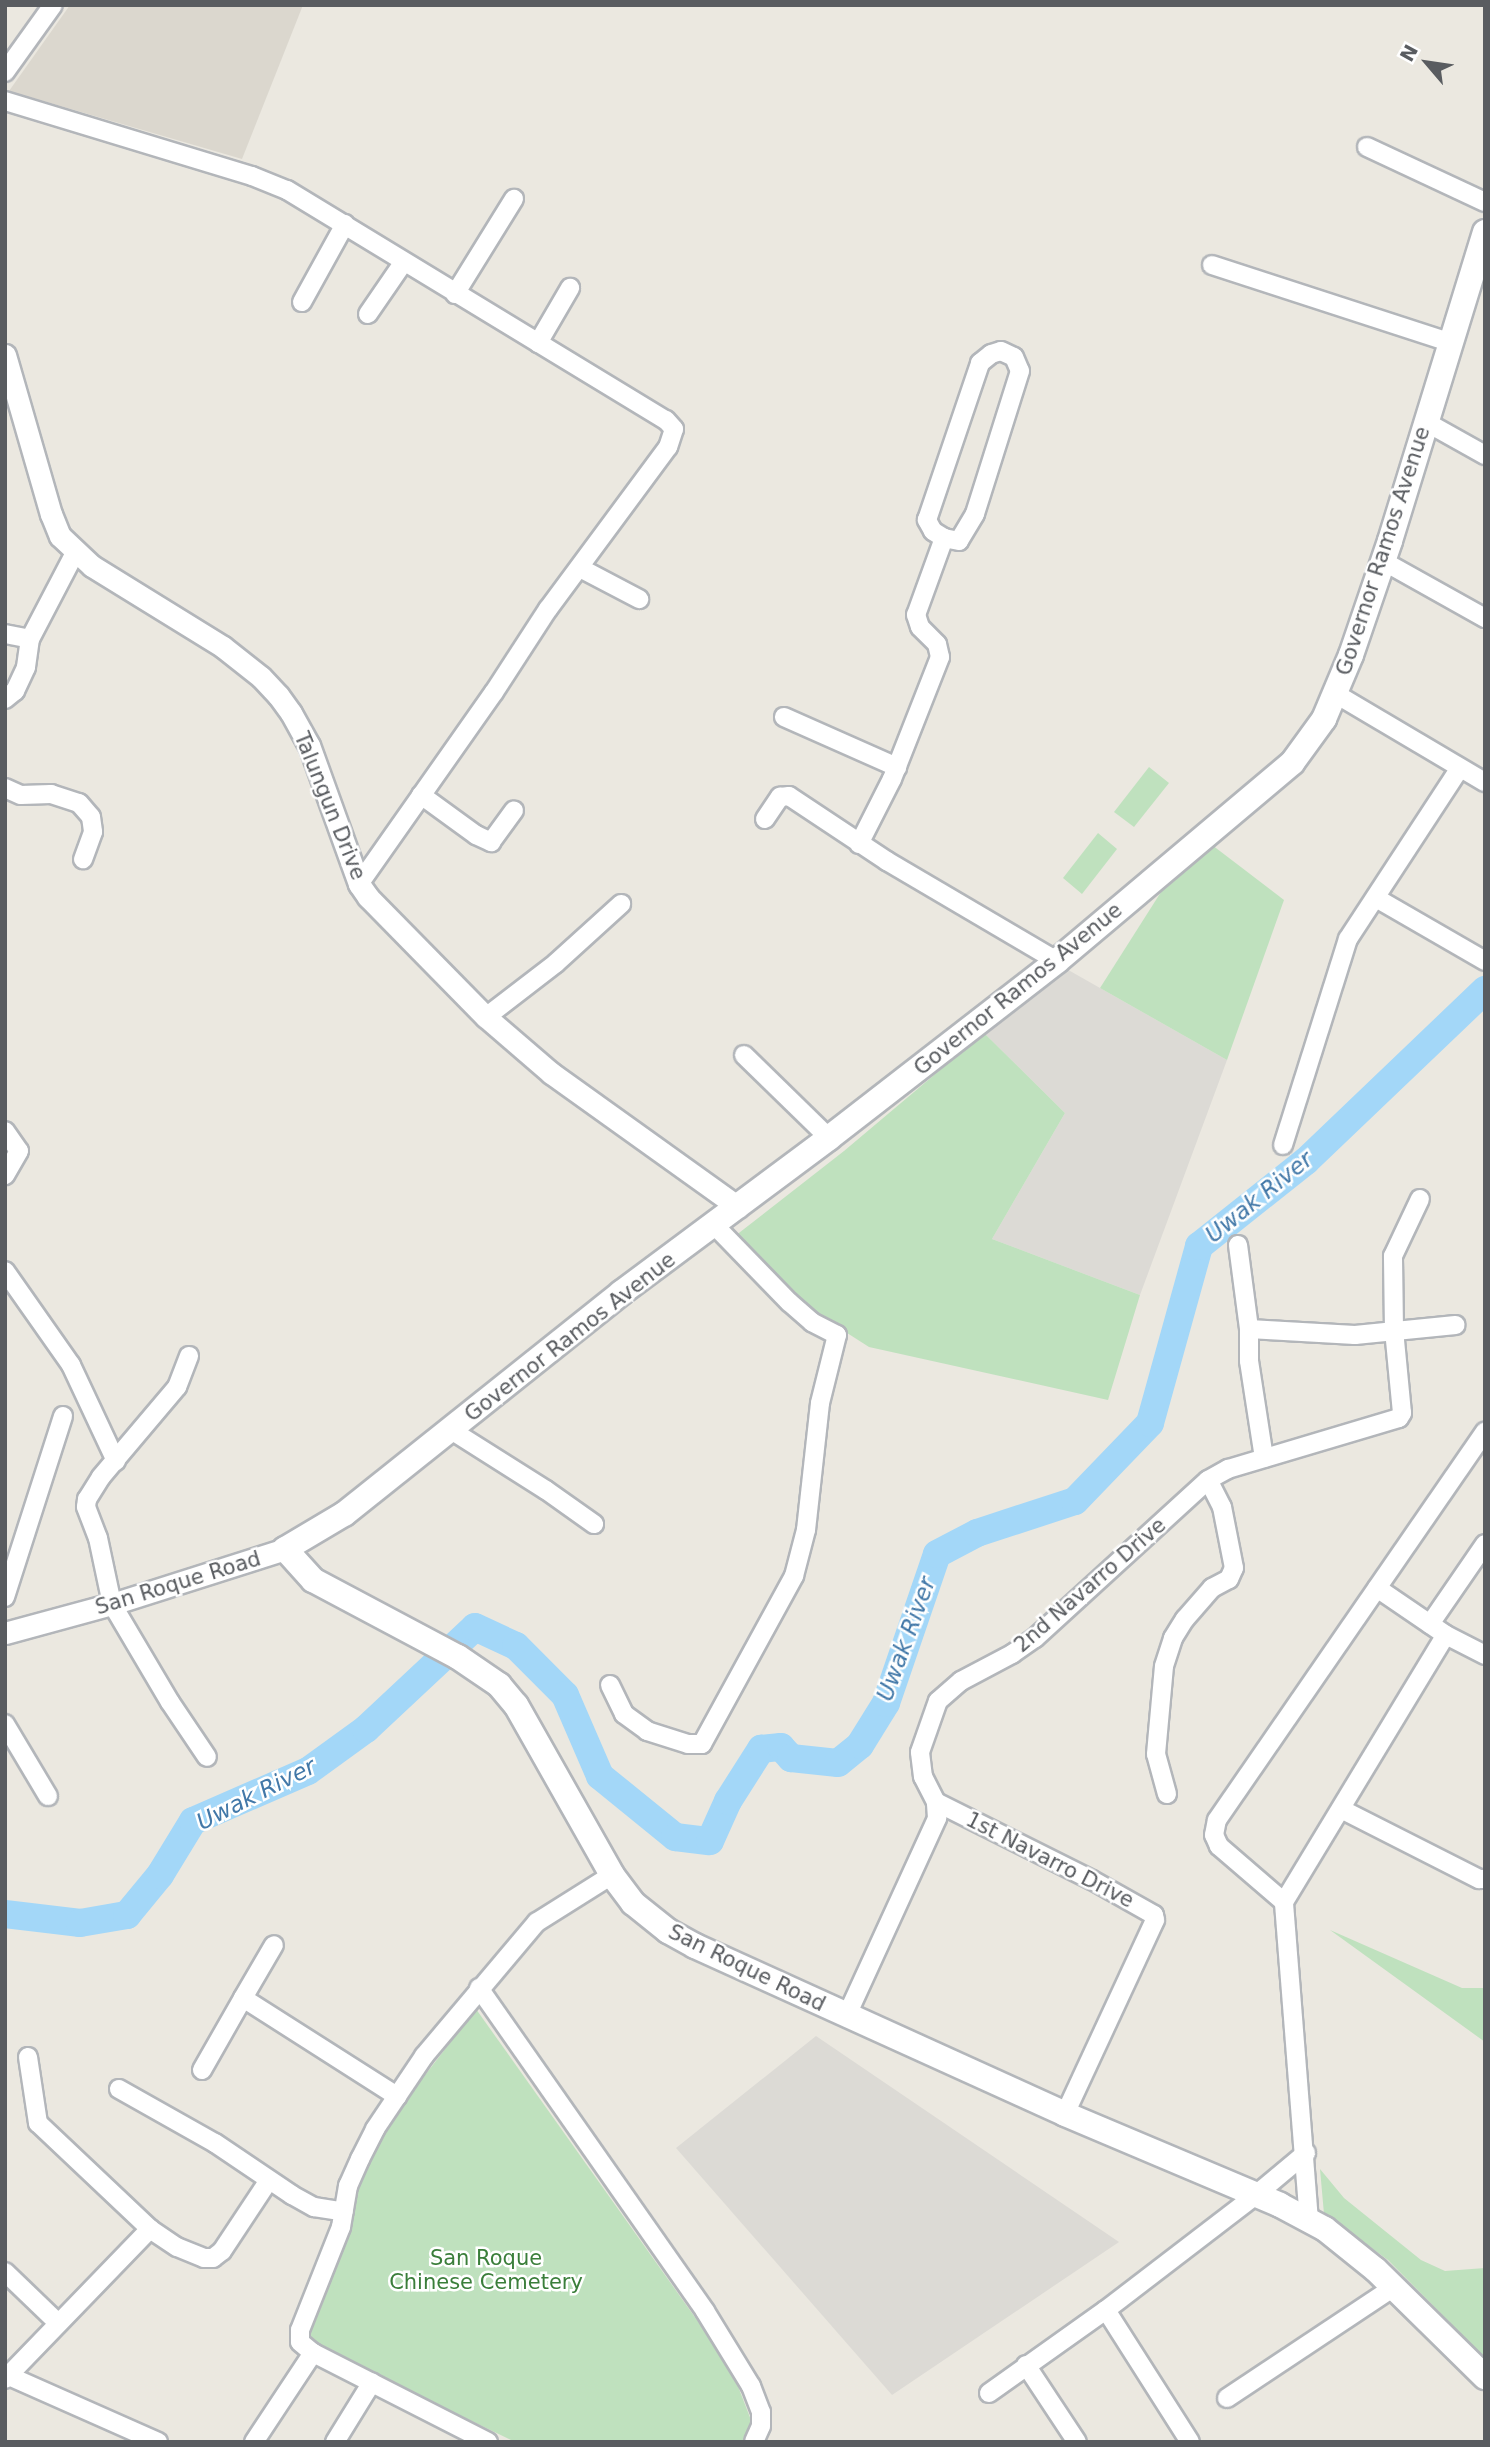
<!DOCTYPE html>
<html>
<head>
<meta charset="utf-8">
<style>
  body { margin:0 }
  #map { position:relative; width:1490px; height:2447px; overflow:hidden; background:#ebe8e0; font-family:"DejaVu Sans",sans-serif }
  div>[style] { position:absolute }
  [style*='--x'] { left:calc(var(--x)*1px); top:calc(var(--y)*1px); width:calc(var(--w)*1px); rotate:calc(var(--a)*1deg) }
  .industrial>* { inset:0; background:#dcdad5 }
  .education>* { inset:0; background:#dbd7ce }
  .green>* { inset:0; background:#bfe1be }
  .river>* { height:28px; margin:-14px; padding:0 14px; transform-origin:14px; border-radius:14px; background:#a3d7f8 }
  .roads { filter:drop-shadow(2px 0 #b3b6ba) drop-shadow(-2px 0 #b3b6ba) drop-shadow(0 2px #b3b6ba) drop-shadow(0 -2px #b3b6ba) }
  .minor>* { height:18px; margin:-9px; padding:0 9px; transform-origin:9px; border-radius:9px; background:#fff }
  .tertiary>* { height:21px; margin:-10.5px; padding:0 10.5px; transform-origin:10.5px; border-radius:10.5px; background:#fff }
  .secondary>* { height:24px; margin:-12px; padding:0 12px; transform-origin:12px; border-radius:12px; background:#fff }
  span { translate:-50% -50%; white-space:nowrap; text-align:center; line-height:1.15; -webkit-text-stroke:5px #fff; paint-order:stroke }
  .street-label { font-size:21px; color:#595c60 }
  .park-label { font-size:21px; color:#3a7e3a }
  .water-label { font-size:23px; color:#4278a8; font-style:italic }
  .frame { position:absolute; inset:0; border:7px solid #595c60; pointer-events:none }
  .north { position:absolute; left:1392px; top:28px; width:70px; height:70px; -webkit-text-stroke:5px #fff; paint-order:stroke; rotate:299deg; font-size:19px; font-weight:700; line-height:28px; text-align:center; color:#595c60 }
  .north::after { content:''; display:block; margin:auto; width:24px; height:32px; background:#595c60; clip-path:polygon(50% 0,100% 100%,50% 72%,0 100%) }
</style>
</head>
<body>
<div id="map">
  <div class="industrial">
    <div style="clip-path:polygon(1063px 967px,1227px 1060px,1140px 1295px,992px 1239px,1065px 1113px,984px 1033px)"></div>
    <div style="clip-path:polygon(816px 2036px,1119px 2242px,892px 2395px,676px 2148px)"></div>
  </div>
  <div class="education">
    <div style="clip-path:polygon(70px 5px,303px 5px,242px 159px,9px 91px)"></div>
  </div>
  <div class="green">
    <div style="clip-path:polygon(1149px 767px,1169px 783px,1134px 827px,1114px 812px)"></div>
    <div style="clip-path:polygon(1098px 833px,1117px 849px,1082px 894px,1063px 878px)"></div>
    <div style="clip-path:polygon(1212px 845px,1284px 900px,1227px 1060px,1100px 988px,1168px 881px)"></div>
    <div style="clip-path:polygon(984px 1033px,1065px 1113px,992px 1239px,1140px 1295px,1108px 1400px,869px 1347px,794px 1299px,735px 1236px,844px 1151px)"></div>
    <div style="clip-path:polygon(1330px 1930px,1462px 1988px,1485px 1988px,1485px 2042px)"></div>
    <div style="clip-path:polygon(476px 2009px,731px 2368px,751px 2420px,750px 2442px,515px 2442px,345px 2360px,304px 2334px,351px 2198px,378px 2136px)"></div>
    <div style="clip-path:polygon(1320px 2169px,1344px 2198px,1421px 2260px,1445px 2271px,1485px 2268px,1485px 2358px,1388px 2260px,1324px 2214px)"></div>
  </div>
  <div class="river">
    <div style="--x:5;--y:1914;--w:76;--a:6.8"></div>
    <div style="--x:80;--y:1923;--w:48;--a:-9.7"></div>
    <div style="--x:127;--y:1915;--w:52;--a:-50.5"></div>
    <div style="--x:160;--y:1875;--w:63;--a:-58.6"></div>
    <div style="--x:193;--y:1821;--w:125;--a:-23.5"></div>
    <div style="--x:308;--y:1771;--w:72;--a:-35.9"></div>
    <div style="--x:366;--y:1729;--w:149;--a:-43.1"></div>
    <div style="--x:475;--y:1627;--w:45;--a:24.9"></div>
    <div style="--x:516;--y:1646;--w:69;--a:45"></div>
    <div style="--x:565;--y:1695;--w:88;--a:66.6"></div>
    <div style="--x:600;--y:1776;--w:97;--a:39.1"></div>
    <div style="--x:675;--y:1837;--w:35;--a:7"></div>
    <div style="--x:710;--y:1841;--w:44;--a:-65.8"></div>
    <div style="--x:728;--y:1801;--w:62;--a:-57.6"></div>
    <div style="--x:761;--y:1749;--w:20;--a:-6"></div>
    <div style="--x:781;--y:1747;--w:15;--a:48"></div>
    <div style="--x:791;--y:1758;--w:47;--a:6.1"></div>
    <div style="--x:838;--y:1763;--w:28;--a:-39"></div>
    <div style="--x:860;--y:1745;--w:49;--a:-58.2"></div>
    <div style="--x:886;--y:1703;--w:157;--a:-71.1"></div>
    <div style="--x:937;--y:1554;--w:45;--a:-27.7"></div>
    <div style="--x:977;--y:1533;--w:103;--a:-18.1"></div>
    <div style="--x:1075;--y:1501;--w:108;--a:-46.1"></div>
    <div style="--x:1150;--y:1423;--w:184;--a:-74.5"></div>
    <div style="--x:1199;--y:1246;--w:137;--a:-38.5"></div>
    <div style="--x:1306;--y:1161;--w:248;--a:-43.7"></div>
  </div>
  <div class="roads">
    <div class="minor">
      <div style="--x:5;--y:72;--w:82;--a:-54.4"></div>
      <div style="--x:5;--y:101;--w:258;--a:16.9"></div>
      <div style="--x:252;--y:176;--w:38;--a:22"></div>
      <div style="--x:287;--y:190;--w:443;--a:31.3"></div>
      <div style="--x:666;--y:420;--w:12;--a:48"></div>
      <div style="--x:674;--y:429;--w:19;--a:108"></div>
      <div style="--x:668;--y:447;--w:202;--a:126.5"></div>
      <div style="--x:548;--y:609;--w:99;--a:123"></div>
      <div style="--x:494;--y:692;--w:235;--a:125.1"></div>
      <div style="--x:1367;--y:147;--w:130;--a:25"></div>
      <div style="--x:1212;--y:265;--w:249;--a:18"></div>
      <div style="--x:455;--y:294;--w:112;--a:-58.2"></div>
      <div style="--x:302;--y:302;--w:89;--a:-61.1"></div>
      <div style="--x:368;--y:314;--w:62;--a:-55.5"></div>
      <div style="--x:538;--y:343;--w:64;--a:-59.8"></div>
      <div style="--x:1426;--y:422;--w:68;--a:29.2"></div>
      <div style="--x:1383;--y:561;--w:117;--a:29.2"></div>
      <div style="--x:580;--y:568;--w:67;--a:27.7"></div>
      <div style="--x:5;--y:634;--w:25;--a:11"></div>
      <div style="--x:1336;--y:694;--w:173;--a:30.6"></div>
      <div style="--x:5;--y:699;--w:13;--a:-39"></div>
      <div style="--x:15;--y:691;--w:26;--a:-65"></div>
      <div style="--x:26;--y:667;--w:28;--a:-82"></div>
      <div style="--x:30;--y:639;--w:97;--a:-62.4"></div>
      <div style="--x:784;--y:717;--w:124;--a:23.9"></div>
      <div style="--x:5;--y:788;--w:17;--a:24"></div>
      <div style="--x:21;--y:795;--w:30;--a:-2"></div>
      <div style="--x:51;--y:794;--w:29;--a:18"></div>
      <div style="--x:79;--y:803;--w:18;--a:49"></div>
      <div style="--x:91;--y:817;--w:15;--a:82"></div>
      <div style="--x:93;--y:832;--w:29;--a:110"></div>
      <div style="--x:421;--y:795;--w:68;--a:36"></div>
      <div style="--x:476;--y:835;--w:17;--a:25"></div>
      <div style="--x:491;--y:842;--w:39;--a:-54"></div>
      <div style="--x:765;--y:819;--w:27;--a:-56"></div>
      <div style="--x:780;--y:797;--w:9;--a:-6"></div>
      <div style="--x:789;--y:796;--w:118;--a:33.6"></div>
      <div style="--x:887;--y:861;--w:197;--a:30.5"></div>
      <div style="--x:859;--y:844;--w:73;--a:-63.1"></div>
      <div style="--x:892;--y:779;--w:131;--a:-68.5"></div>
      <div style="--x:940;--y:657;--w:13;--a:-103"></div>
      <div style="--x:937;--y:644;--w:24;--a:-135"></div>
      <div style="--x:920;--y:627;--w:13;--a:-108"></div>
      <div style="--x:916;--y:615;--w:82;--a:-70"></div>
      <div style="--x:944;--y:538;--w:13;--a:-148"></div>
      <div style="--x:933;--y:531;--w:13;--a:-119"></div>
      <div style="--x:927;--y:520;--w:166;--a:-71.3"></div>
      <div style="--x:980;--y:363;--w:14;--a:-39"></div>
      <div style="--x:991;--y:354;--w:10;--a:-17"></div>
      <div style="--x:1001;--y:351;--w:14;--a:25"></div>
      <div style="--x:1014;--y:357;--w:15;--a:67"></div>
      <div style="--x:1020;--y:371;--w:150;--a:107.5"></div>
      <div style="--x:975;--y:514;--w:31;--a:121"></div>
      <div style="--x:959;--y:541;--w:15;--a:-169"></div>
      <div style="--x:1376;--y:898;--w:126;--a:30"></div>
      <div style="--x:486;--y:1017;--w:88;--a:-37.6"></div>
      <div style="--x:556;--y:963;--w:88;--a:-42.2"></div>
      <div style="--x:744;--y:1055;--w:119;--a:44.3"></div>
      <div style="--x:5;--y:1131;--w:24;--a:55"></div>
      <div style="--x:19;--y:1151;--w:28;--a:120"></div>
      <div style="--x:1283;--y:1145;--w:216;--a:-72.5"></div>
      <div style="--x:1348;--y:939;--w:204;--a:-56.8"></div>
      <div style="--x:1238;--y:1245;--w:85;--a:82.5"></div>
      <div style="--x:1249;--y:1329;--w:32;--a:90"></div>
      <div style="--x:1249;--y:1361;--w:98;--a:81.2"></div>
      <div style="--x:5;--y:1271;--w:115;--a:54.9"></div>
      <div style="--x:71;--y:1365;--w:106;--a:64.9"></div>
      <div style="--x:1249;--y:1329;--w:106;--a:3.2"></div>
      <div style="--x:1355;--y:1335;--w:101;--a:-5.7"></div>
      <div style="--x:189;--y:1356;--w:33;--a:111"></div>
      <div style="--x:177;--y:1387;--w:118;--a:130.2"></div>
      <div style="--x:101;--y:1477;--w:26;--a:122"></div>
      <div style="--x:87;--y:1499;--w:8;--a:97"></div>
      <div style="--x:86;--y:1507;--w:33;--a:69"></div>
      <div style="--x:98;--y:1538;--w:67;--a:78"></div>
      <div style="--x:112;--y:1604;--w:114;--a:59.4"></div>
      <div style="--x:170;--y:1702;--w:66;--a:56.1"></div>
      <div style="--x:451;--y:1430;--w:112;--a:32.3"></div>
      <div style="--x:546;--y:1490;--w:59;--a:35.3"></div>
      <div style="--x:1377;--y:1588;--w:83;--a:34.3"></div>
      <div style="--x:1446;--y:1635;--w:44;--a:27.1"></div>
      <div style="--x:5;--y:1597;--w:190;--a:-72.2"></div>
      <div style="--x:1430;--y:1624;--w:97;--a:-55.5"></div>
      <div style="--x:610;--y:1685;--w:32;--a:64"></div>
      <div style="--x:624;--y:1714;--w:29;--a:36"></div>
      <div style="--x:647;--y:1731;--w:43;--a:17.6"></div>
      <div style="--x:688;--y:1744;--w:14;--a:0"></div>
      <div style="--x:702;--y:1744;--w:192;--a:-61.3"></div>
      <div style="--x:794;--y:1576;--w:48;--a:-75.4"></div>
      <div style="--x:806;--y:1530;--w:128;--a:-83.7"></div>
      <div style="--x:820;--y:1403;--w:70;--a:-76"></div>
      <div style="--x:837;--y:1335;--w:28;--a:-153"></div>
      <div style="--x:812;--y:1322;--w:30;--a:-139"></div>
      <div style="--x:789;--y:1302;--w:107;--a:-134.2"></div>
      <div style="--x:5;--y:1724;--w:84;--a:59.2"></div>
      <div style="--x:1167;--y:1794;--w:41;--a:-105.4"></div>
      <div style="--x:1156;--y:1754;--w:88;--a:-84.8"></div>
      <div style="--x:1164;--y:1666;--w:29;--a:-72"></div>
      <div style="--x:1173;--y:1638;--w:22;--a:-58"></div>
      <div style="--x:1185;--y:1619;--w:41;--a:-48.9"></div>
      <div style="--x:1212;--y:1588;--w:19;--a:-28"></div>
      <div style="--x:1229;--y:1579;--w:12;--a:-66"></div>
      <div style="--x:1234;--y:1568;--w:62;--a:-101.1"></div>
      <div style="--x:1222;--y:1507;--w:30;--a:-117"></div>
      <div style="--x:936;--y:1802;--w:174;--a:26.6"></div>
      <div style="--x:1092;--y:1880;--w:71;--a:29.4"></div>
      <div style="--x:1154;--y:1915;--w:5;--a:79"></div>
      <div style="--x:1155;--y:1920;--w:214;--a:114.9"></div>
      <div style="--x:1341;--y:1809;--w:155;--a:26.9"></div>
      <div style="--x:1479;--y:1879;--w:6;--a:0"></div>
      <div style="--x:1284;--y:1902;--w:86;--a:-139.3"></div>
      <div style="--x:1219;--y:1846;--w:12;--a:-114"></div>
      <div style="--x:1214;--y:1835;--w:15;--a:-79"></div>
      <div style="--x:1217;--y:1820;--w:472;--a:-55.4"></div>
      <div style="--x:479;--y:1988;--w:394;--a:55"></div>
      <div style="--x:705;--y:2311;--w:88;--a:58.5"></div>
      <div style="--x:751;--y:2386;--w:28;--a:69"></div>
      <div style="--x:761;--y:2412;--w:14;--a:90"></div>
      <div style="--x:761;--y:2426;--w:17;--a:114"></div>
      <div style="--x:243;--y:1998;--w:61;--a:-59.7"></div>
      <div style="--x:847;--y:2015;--w:217;--a:-65.4"></div>
      <div style="--x:937;--y:1818;--w:16;--a:-94"></div>
      <div style="--x:936;--y:1802;--w:28;--a:-117"></div>
      <div style="--x:923;--y:1777;--w:25;--a:-97"></div>
      <div style="--x:920;--y:1752;--w:54;--a:-70.6"></div>
      <div style="--x:938;--y:1701;--w:30;--a:-41"></div>
      <div style="--x:961;--y:1681;--w:58;--a:-27.9"></div>
      <div style="--x:1012;--y:1654;--w:28;--a:-35"></div>
      <div style="--x:1035;--y:1638;--w:234;--a:-42.4"></div>
      <div style="--x:1208;--y:1480;--w:23;--a:-29"></div>
      <div style="--x:1228;--y:1469;--w:178;--a:-16.6"></div>
      <div style="--x:1399;--y:1418;--w:6;--a:-59"></div>
      <div style="--x:1402;--y:1413;--w:83;--a:-95.5"></div>
      <div style="--x:1394;--y:1330;--w:74;--a:-90.8"></div>
      <div style="--x:1393;--y:1256;--w:63;--a:-64.7"></div>
      <div style="--x:28;--y:2057;--w:67;--a:81.4"></div>
      <div style="--x:38;--y:2123;--w:154;--a:43.4"></div>
      <div style="--x:202;--y:2070;--w:83;--a:-60.3"></div>
      <div style="--x:243;--y:1998;--w:183;--a:32.5"></div>
      <div style="--x:119;--y:2089;--w:110;--a:29.4"></div>
      <div style="--x:215;--y:2143;--w:93;--a:34"></div>
      <div style="--x:292;--y:2195;--w:25;--a:29"></div>
      <div style="--x:314;--y:2207;--w:30;--a:9"></div>
      <div style="--x:1309;--y:2221;--w:320;--a:-94.5"></div>
      <div style="--x:1284;--y:1902;--w:312;--a:-58.8"></div>
      <div style="--x:5;--y:2272;--w:74;--a:43.9"></div>
      <div style="--x:1106;--y:2310;--w:156;--a:57.5"></div>
      <div style="--x:1026;--y:2365;--w:92;--a:56.5"></div>
      <div style="--x:9;--y:2376;--w:163;--a:23.9"></div>
      <div style="--x:5;--y:2379;--w:209;--a:-46"></div>
      <div style="--x:150;--y:2229;--w:32;--a:34"></div>
      <div style="--x:177;--y:2247;--w:29;--a:22"></div>
      <div style="--x:204;--y:2258;--w:9;--a:0"></div>
      <div style="--x:213;--y:2258;--w:11;--a:-38"></div>
      <div style="--x:222;--y:2251;--w:85;--a:-56.5"></div>
      <div style="--x:989;--y:2393;--w:143;--a:-35.4"></div>
      <div style="--x:1106;--y:2310;--w:190;--a:-37.5"></div>
      <div style="--x:1257;--y:2194;--w:64;--a:-39.9"></div>
      <div style="--x:1227;--y:2398;--w:201;--a:-33.6"></div>
      <div style="--x:254;--y:2442;--w:107;--a:-56.5"></div>
      <div style="--x:335;--y:2442;--w:70;--a:-58.3"></div>
      <div style="--x:488;--y:2442;--w:196;--a:-153"></div>
      <div style="--x:313;--y:2353;--w:17;--a:-140"></div>
      <div style="--x:300;--y:2342;--w:12;--a:-90"></div>
      <div style="--x:300;--y:2330;--w:111;--a:-68.3"></div>
      <div style="--x:341;--y:2227;--w:42;--a:-80.3"></div>
      <div style="--x:348;--y:2186;--w:30;--a:-66"></div>
      <div style="--x:360;--y:2159;--w:34;--a:-63"></div>
      <div style="--x:375;--y:2129;--w:88;--a:-56.1"></div>
      <div style="--x:424;--y:2056;--w:175;--a:-49.9"></div>
      <div style="--x:537;--y:1922;--w:89;--a:-32.1"></div>
    </div>
    <div class="tertiary">
      <div style="--x:5;--y:355;--w:166;--a:73.9"></div>
      <div style="--x:51;--y:514;--w:24;--a:68"></div>
      <div style="--x:60;--y:536;--w:44;--a:43.2"></div>
      <div style="--x:92;--y:566;--w:154;--a:31.7"></div>
      <div style="--x:223;--y:647;--w:48;--a:38.3"></div>
      <div style="--x:261;--y:677;--w:25;--a:47"></div>
      <div style="--x:278;--y:695;--w:22;--a:54"></div>
      <div style="--x:291;--y:713;--w:37;--a:61"></div>
      <div style="--x:309;--y:745;--w:148;--a:70.2"></div>
      <div style="--x:359;--y:884;--w:16;--a:55"></div>
      <div style="--x:368;--y:897;--w:168;--a:45.5"></div>
      <div style="--x:486;--y:1017;--w:86;--a:40.7"></div>
      <div style="--x:551;--y:1073;--w:230;--a:35.6"></div>
      <div style="--x:5;--y:1633;--w:111;--a:-15.2"></div>
      <div style="--x:112;--y:1604;--w:182;--a:-17.6"></div>
    </div>
    <div class="secondary">
      <div style="--x:1485;--y:232;--w:323;--a:107.1"></div>
      <div style="--x:1390;--y:541;--w:120;--a:108.9"></div>
      <div style="--x:1351;--y:655;--w:69;--a:112.9"></div>
      <div style="--x:1324;--y:719;--w:54;--a:126"></div>
      <div style="--x:1292;--y:763;--w:307;--a:139.9"></div>
      <div style="--x:1057;--y:961;--w:289;--a:142.2"></div>
      <div style="--x:829;--y:1138;--w:259;--a:143.3"></div>
      <div style="--x:621;--y:1293;--w:354;--a:141.4"></div>
      <div style="--x:344;--y:1514;--w:69;--a:149.3"></div>
      <div style="--x:285;--y:1549;--w:42;--a:47.9"></div>
      <div style="--x:313;--y:1580;--w:164;--a:28"></div>
      <div style="--x:458;--y:1657;--w:50;--a:34.3"></div>
      <div style="--x:499;--y:1685;--w:26;--a:50"></div>
      <div style="--x:516;--y:1705;--w:195;--a:60.5"></div>
      <div style="--x:612;--y:1875;--w:35;--a:53"></div>
      <div style="--x:633;--y:1903;--w:45;--a:38.7"></div>
      <div style="--x:668;--y:1931;--w:31;--a:29"></div>
      <div style="--x:695;--y:1946;--w:406;--a:24.4"></div>
      <div style="--x:1065;--y:2114;--w:233;--a:22.9"></div>
      <div style="--x:1280;--y:2205;--w:51;--a:28.1"></div>
      <div style="--x:1325;--y:2229;--w:65;--a:38.8"></div>
      <div style="--x:1376;--y:2270;--w:153;--a:44.5"></div>
    </div>
  </div>
  <div class="street-label">
    <span style="left:1383px;top:551px;rotate:-72deg">Governor Ramos Avenue</span>
    <span style="left:330px;top:806px;rotate:68deg">Talungun Drive</span>
    <span style="left:1018px;top:989px;rotate:-39deg">Governor Ramos Avenue</span>
    <span style="left:570px;top:1337px;rotate:-38deg">Governor Ramos Avenue</span>
    <span style="left:178px;top:1583px;rotate:-17deg">San Roque Road</span>
    <span style="left:1090px;top:1585px;rotate:-41deg">2nd Navarro Drive</span>
    <span style="left:1050px;top:1860px;rotate:27deg">1st Navarro Drive</span>
    <span style="left:747px;top:1968px;rotate:26deg">San Roque Road</span>
  </div>
  <div class="park-label">
    <span style="left:486px;top:2270px">San Roque<br>Chinese Cemetery</span>
  </div>
  <div class="water-label">
    <span style="left:1259px;top:1197px;rotate:-39deg">Uwak River</span>
    <span style="left:906px;top:1639px;rotate:-70deg">Uwak River</span>
    <span style="left:256px;top:1794px;rotate:-27deg">Uwak River</span>
  </div>
  <div class="frame"></div>
  <div class="north">N</div>
</div>
</body>
</html>
